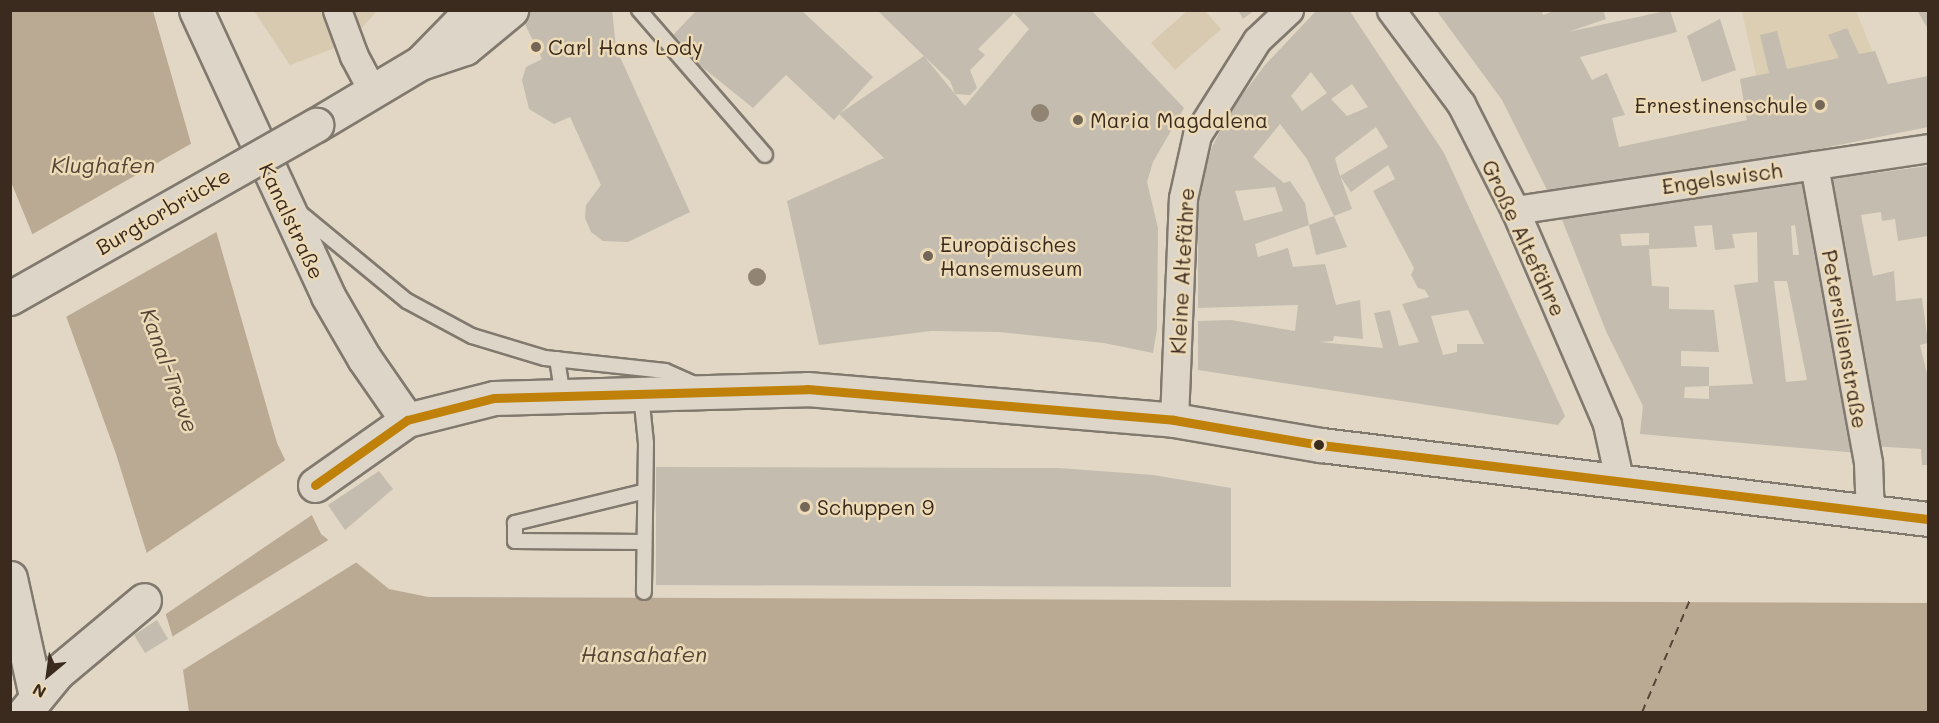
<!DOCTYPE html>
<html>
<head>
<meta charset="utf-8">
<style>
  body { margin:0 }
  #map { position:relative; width:1939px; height:723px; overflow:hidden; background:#e1d7c4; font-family:Mali,sans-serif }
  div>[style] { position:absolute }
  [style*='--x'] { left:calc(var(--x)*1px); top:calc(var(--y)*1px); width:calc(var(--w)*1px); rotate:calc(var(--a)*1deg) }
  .built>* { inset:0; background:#dcceb3 }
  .green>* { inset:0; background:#d8cab0 }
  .water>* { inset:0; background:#baaa93 }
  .pier>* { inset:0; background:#e1d7c4 }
  .ferry>* { height:1.5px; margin-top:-0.75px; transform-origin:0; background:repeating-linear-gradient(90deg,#564536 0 8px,transparent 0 14px) }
  .building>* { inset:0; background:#c4bcae }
  .roads { filter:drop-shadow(2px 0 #81796e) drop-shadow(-2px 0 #81796e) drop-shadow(0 2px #81796e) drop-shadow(0 -2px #81796e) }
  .lane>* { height:14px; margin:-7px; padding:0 7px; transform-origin:7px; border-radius:7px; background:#ddd5c8 }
  .street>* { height:27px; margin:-13.5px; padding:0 13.5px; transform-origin:13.5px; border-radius:13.5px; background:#ddd5c8 }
  .secondary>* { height:33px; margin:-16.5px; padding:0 16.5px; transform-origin:16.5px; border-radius:16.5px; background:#ddd5c8 }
  .bridges { filter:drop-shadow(2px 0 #81796e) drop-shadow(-2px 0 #81796e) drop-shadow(0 2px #81796e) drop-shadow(0 -2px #81796e) }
  .secondary-bridge>* { height:33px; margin:-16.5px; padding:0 16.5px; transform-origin:16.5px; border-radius:16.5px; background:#ddd5c8 }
  .bus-1>* { height:9px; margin:-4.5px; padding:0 4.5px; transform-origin:4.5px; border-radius:4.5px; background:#bf8109 }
  .trees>* { width:18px; height:18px; margin:-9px; border-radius:50%; background:#928473 }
  .dots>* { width:16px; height:16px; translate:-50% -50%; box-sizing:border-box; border:3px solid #eddbb8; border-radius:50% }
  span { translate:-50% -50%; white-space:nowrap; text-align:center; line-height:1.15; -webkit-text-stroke:5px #eddbb8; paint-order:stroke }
  .poi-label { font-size:21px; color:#3b2a1e }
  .left { translate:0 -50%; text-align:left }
  .right { translate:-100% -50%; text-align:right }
  .street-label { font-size:21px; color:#3b2a1e }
  .water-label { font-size:22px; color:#564536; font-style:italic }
  .frame { position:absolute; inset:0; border:12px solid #3b2a1e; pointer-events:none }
  .north { position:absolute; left:18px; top:645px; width:60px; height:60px; -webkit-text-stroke:4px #eddbb8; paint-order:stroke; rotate:209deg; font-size:16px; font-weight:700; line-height:24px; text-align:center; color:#3b2a1e }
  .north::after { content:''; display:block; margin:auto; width:21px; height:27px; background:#3b2a1e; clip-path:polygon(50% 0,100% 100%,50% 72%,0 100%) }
</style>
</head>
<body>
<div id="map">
  <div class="built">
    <div style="clip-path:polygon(1742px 11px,1856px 11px,1905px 131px,1754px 162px,1740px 79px,1756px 75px)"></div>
  </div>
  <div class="green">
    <div style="clip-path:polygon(254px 11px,377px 11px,348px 43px,290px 65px)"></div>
    <div style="clip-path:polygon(1187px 11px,1205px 11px,1221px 29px,1175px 70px,1151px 43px)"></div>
  </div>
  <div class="water">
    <div style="clip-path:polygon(10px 11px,153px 11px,277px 443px,321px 534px,389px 589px,428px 597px,1928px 603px,1928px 712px,189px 712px,183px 670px,116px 454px,66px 316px,11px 182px)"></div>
  </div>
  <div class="pier">
    <div style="clip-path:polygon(194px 142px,220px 230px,64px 318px,31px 235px)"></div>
    <div style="clip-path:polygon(287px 459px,312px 515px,163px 616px,145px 554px)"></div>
    <div style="clip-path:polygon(330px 539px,357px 562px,183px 670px,170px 638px)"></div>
  </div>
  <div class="ferry">
    <div style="--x:1642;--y:712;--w:120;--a:-66.9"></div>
  </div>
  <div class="building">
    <div style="clip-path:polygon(518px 10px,612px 10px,616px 48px,690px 212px,628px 242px,603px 241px,591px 232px,585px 218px,586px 205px,601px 185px,570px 117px,554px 124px,529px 109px,522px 80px,526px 67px,542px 59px)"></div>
    <div style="clip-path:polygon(697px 10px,801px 10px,873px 77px,834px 120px,786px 75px,753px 108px,691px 58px,694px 54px,673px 35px)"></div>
    <div style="clip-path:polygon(evenodd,877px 10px,1091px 10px,1184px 108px,1153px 162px,1147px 182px,1158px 228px,1157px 329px,1153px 353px,1104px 343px,1000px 332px,931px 331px,819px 345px,787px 201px,884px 158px,839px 114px,924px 56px,955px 94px,950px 81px,924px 56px,877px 10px,1014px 13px,1029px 29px,965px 106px,955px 94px,970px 95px,977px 88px,970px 70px,985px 55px,978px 49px,1014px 13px)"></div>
    <div style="clip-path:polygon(1238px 10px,1255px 10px,1243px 19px)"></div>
    <div style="clip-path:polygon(evenodd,1317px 10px,1349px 10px,1444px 153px,1565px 416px,1558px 425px,1198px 370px,1198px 321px,1231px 320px,1295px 331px,1298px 305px,1198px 308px,1198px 196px,1212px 147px,1230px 111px,1265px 65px,1317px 10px,1311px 72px,1327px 93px,1302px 111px,1291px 96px,1311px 72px,1317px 10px,1352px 84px,1368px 107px,1347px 116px,1331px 99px,1352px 84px,1317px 10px,1280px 124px,1307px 159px,1334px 216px,1352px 209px,1339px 173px,1335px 158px,1376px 127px,1388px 147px,1340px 176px,1351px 192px,1388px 165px,1395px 179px,1373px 191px,1414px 268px,1411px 275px,1418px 288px,1425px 290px,1429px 297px,1402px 304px,1419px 342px,1399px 346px,1390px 310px,1374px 313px,1383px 348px,1319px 342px,1333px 341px,1334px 336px,1363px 339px,1360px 300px,1336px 305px,1325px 264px,1293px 267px,1288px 248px,1258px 257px,1255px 244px,1309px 225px,1305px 203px,1290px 181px,1284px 183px,1253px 157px,1280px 124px,1317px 10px,1275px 187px,1283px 211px,1244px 221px,1235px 191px,1275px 187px,1317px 10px,1468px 310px,1484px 344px,1457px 344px,1457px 352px,1443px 355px,1431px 316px,1468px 310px)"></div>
    <div style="clip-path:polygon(1436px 10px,1541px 10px,1543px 15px,1557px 10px,1603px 10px,1606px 19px,1568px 32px,1670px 10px,1677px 32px,1580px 57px,1592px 80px,1607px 73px,1625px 115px,1612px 118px,1619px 147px,1747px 120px,1740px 79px,1769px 73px,1760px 35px,1777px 31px,1787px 69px,1839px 58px,1828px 35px,1847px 28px,1859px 54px,1875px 51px,1888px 84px,1928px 76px,1928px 127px,1754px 162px,1548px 192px,1502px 100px)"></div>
    <div style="clip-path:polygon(1917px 10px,1928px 10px,1928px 29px,1925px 24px)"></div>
    <div style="clip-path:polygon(1720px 19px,1736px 70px,1702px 82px,1687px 36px)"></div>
    <div style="clip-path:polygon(1928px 166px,1928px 236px,1898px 241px,1895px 219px,1882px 221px,1881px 212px,1861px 215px,1873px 276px,1894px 271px,1896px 301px,1922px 298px,1928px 343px,1920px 345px,1928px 378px,1928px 465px,1922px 465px,1921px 449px,1870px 446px,1822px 180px)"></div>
    <div style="clip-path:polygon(evenodd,1813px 180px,1858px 453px,1640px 434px,1643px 406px,1606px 331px,1559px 212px,1813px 180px,1712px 225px,1715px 250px,1735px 248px,1732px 234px,1757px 232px,1758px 282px,1734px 285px,1753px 384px,1709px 386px,1709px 399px,1684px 398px,1685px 387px,1709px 386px,1709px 367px,1681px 366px,1681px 351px,1719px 352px,1714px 310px,1669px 309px,1669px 287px,1652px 286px,1649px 249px,1697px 247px,1694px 226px,1712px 225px,1813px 180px,1795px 225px,1799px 255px,1793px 255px,1791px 226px,1795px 225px,1813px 180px,1649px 233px,1649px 245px,1622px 246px,1620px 234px,1649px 233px,1813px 180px,1774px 281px,1787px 281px,1807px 380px,1786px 382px,1774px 281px)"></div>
    <div style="clip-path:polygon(1334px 216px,1347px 247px,1316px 255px,1309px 225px)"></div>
    <div style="clip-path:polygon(656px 467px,1059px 468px,1153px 475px,1231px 488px,1231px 587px,656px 585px)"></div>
    <div style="clip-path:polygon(379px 471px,393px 489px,345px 530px,328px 505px)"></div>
    <div style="clip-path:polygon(157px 620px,168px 639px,145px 653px,134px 635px)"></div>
  </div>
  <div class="roads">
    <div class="lane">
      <div style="--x:639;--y:10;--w:192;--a:49"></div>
      <div style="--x:299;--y:212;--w:140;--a:39.5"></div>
      <div style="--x:407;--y:301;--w:74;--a:28.3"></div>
      <div style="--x:472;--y:336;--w:76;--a:16.8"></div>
      <div style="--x:545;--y:358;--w:121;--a:6.2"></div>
      <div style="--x:665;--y:371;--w:32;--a:24"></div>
      <div style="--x:557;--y:359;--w:25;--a:81"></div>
      <div style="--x:641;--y:394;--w:49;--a:84.2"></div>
      <div style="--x:646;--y:443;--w:149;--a:90.8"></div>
      <div style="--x:642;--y:492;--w:131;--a:166.3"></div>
      <div style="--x:515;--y:523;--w:18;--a:90"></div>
      <div style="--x:515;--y:541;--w:129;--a:0.4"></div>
    </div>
    <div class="street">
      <div style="--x:337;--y:10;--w:49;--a:69.7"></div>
      <div style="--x:354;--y:56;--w:40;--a:62"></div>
      <div style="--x:1391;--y:10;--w:117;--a:53.3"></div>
      <div style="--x:1461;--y:104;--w:119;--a:63"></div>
      <div style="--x:1515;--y:210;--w:233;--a:66.7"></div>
      <div style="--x:1607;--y:424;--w:60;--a:77.6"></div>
      <div style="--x:1814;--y:165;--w:303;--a:79.7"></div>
      <div style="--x:1868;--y:463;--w:51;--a:87.8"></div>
      <div style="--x:1515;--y:210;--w:418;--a:-8.5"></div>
      <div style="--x:1174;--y:420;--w:222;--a:-87.7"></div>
      <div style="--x:1183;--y:198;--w:65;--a:-77.5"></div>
      <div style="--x:1197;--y:135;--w:112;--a:-57.7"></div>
      <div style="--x:1257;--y:40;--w:44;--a:-43.2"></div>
    </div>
    <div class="secondary">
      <div style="--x:196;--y:10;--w:315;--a:65.2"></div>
      <div style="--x:328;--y:296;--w:72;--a:59.9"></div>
      <div style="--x:364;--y:358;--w:75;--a:55.3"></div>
      <div style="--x:421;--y:62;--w:73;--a:-45.6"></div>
      <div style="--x:316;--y:125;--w:121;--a:-30.8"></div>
      <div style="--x:420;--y:63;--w:47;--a:-18.4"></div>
      <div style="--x:465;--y:48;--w:60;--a:-39.6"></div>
      <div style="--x:315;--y:485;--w:113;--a:-35.2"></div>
      <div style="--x:407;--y:420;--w:90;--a:-14.2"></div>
      <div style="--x:494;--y:398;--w:313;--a:-1.6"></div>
      <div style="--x:807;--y:389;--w:368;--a:4.8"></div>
      <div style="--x:1174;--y:420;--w:149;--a:9.7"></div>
      <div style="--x:1321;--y:445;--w:611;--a:6.95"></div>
      <div style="--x:10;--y:578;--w:121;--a:77.6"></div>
      <div style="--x:25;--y:712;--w:52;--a:-50.5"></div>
      <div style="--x:58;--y:672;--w:112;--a:-39.9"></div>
    </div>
  </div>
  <div class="bridges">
    <div class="secondary-bridge">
      <div style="--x:10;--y:298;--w:352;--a:-29.5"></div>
    </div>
  </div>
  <div class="bus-1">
    <div style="--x:315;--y:485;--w:113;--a:-35.2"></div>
    <div style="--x:407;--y:420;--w:90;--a:-14.2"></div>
    <div style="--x:494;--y:398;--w:313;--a:-1.6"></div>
    <div style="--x:807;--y:389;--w:368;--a:4.8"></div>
    <div style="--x:1174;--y:420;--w:149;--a:9.7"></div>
    <div style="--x:1321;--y:445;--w:611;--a:6.95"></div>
  </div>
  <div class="trees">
    <div style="left:1040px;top:113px"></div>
    <div style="left:757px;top:277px"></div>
  </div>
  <div class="dots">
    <div style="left:536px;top:47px;background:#756758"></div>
    <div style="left:1820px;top:105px;background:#756758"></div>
    <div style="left:1078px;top:120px;background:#756758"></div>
    <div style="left:928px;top:256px;background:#756758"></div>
    <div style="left:1319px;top:445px;background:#3b2a1e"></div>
    <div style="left:805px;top:507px;background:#756758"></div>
  </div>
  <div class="poi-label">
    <span class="left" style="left:548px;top:47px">Carl Hans Lody</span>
    <span class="right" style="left:1808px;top:105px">Ernestinenschule</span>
    <span class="left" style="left:1090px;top:120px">Maria Magdalena</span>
    <span class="left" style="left:940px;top:256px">Europäisches<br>Hansemuseum</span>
    <span class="left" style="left:817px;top:507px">Schuppen 9</span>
  </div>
  <div class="street-label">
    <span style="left:1722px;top:178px;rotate:-8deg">Engelswisch</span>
    <span style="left:163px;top:211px;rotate:-30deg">Burgtorbrücke</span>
    <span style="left:292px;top:221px;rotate:65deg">Kanalstraße</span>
    <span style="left:1524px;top:238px;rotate:65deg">Große Altefähre</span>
    <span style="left:1182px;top:271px;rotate:-87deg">Kleine Altefähre</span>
    <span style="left:1845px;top:339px;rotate:80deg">Petersilienstraße</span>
  </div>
  <div class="water-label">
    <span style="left:103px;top:165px">Klughafen</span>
    <span style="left:170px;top:370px;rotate:70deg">Kanal-Trave</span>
    <span style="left:644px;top:654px">Hansahafen</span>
  </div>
  <div class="frame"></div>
  <div class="north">N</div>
</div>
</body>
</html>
